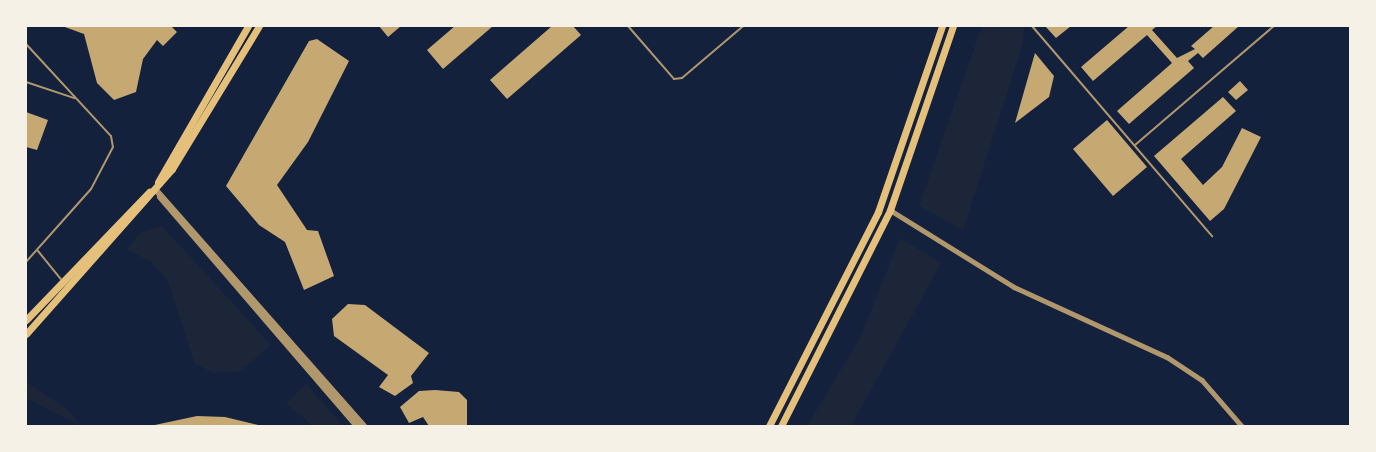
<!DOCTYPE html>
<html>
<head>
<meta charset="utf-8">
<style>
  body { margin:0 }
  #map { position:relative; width:1376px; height:452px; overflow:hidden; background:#14213d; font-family:Arial,sans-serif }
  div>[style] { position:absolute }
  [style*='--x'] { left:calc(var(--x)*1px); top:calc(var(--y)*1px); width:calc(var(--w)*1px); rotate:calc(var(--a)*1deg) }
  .green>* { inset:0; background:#1d2539 }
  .building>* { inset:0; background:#c6a872 }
  .service>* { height:2px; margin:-1px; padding:0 1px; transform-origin:1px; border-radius:1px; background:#b1986c }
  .minor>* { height:4.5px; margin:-2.25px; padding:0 2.25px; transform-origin:2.25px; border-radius:2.25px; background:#b1986c }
  .tertiary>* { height:6px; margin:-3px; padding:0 3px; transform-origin:3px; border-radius:3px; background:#b1986c }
  .secondary>* { height:7px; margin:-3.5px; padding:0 3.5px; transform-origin:3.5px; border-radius:3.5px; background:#e5c07b }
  span { translate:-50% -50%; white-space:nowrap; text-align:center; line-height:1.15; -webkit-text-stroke:6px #f6f1e7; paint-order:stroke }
  .frame { position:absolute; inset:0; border:27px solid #f6f1e7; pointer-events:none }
</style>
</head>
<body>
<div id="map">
  <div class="green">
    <div style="clip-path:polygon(982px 26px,1024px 28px,1023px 43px,963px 230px,919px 206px)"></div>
    <div style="clip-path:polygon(162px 226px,271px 345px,240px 371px,215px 373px,195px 364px,168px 281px,151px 262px,127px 249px,140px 233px)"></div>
    <div style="clip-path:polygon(900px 238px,941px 263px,851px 426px,807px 426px,861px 336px)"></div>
    <div style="clip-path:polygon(26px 382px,67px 409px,81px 426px,26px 398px)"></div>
    <div style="clip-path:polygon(306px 384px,343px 426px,313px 426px,286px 403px)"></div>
  </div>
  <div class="building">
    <div style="clip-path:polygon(62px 26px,171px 26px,177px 32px,163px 46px,157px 40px,143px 59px,136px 92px,114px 100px,97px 83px,84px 34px)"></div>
    <div style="clip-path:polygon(379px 26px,401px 26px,388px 37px)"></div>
    <div style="clip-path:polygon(455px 26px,493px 26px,443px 69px,427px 50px)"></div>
    <div style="clip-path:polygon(552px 26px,573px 26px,581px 35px,507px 99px,490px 80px)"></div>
    <div style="clip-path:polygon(1045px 26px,1071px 26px,1056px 38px)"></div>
    <div style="clip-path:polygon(1129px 26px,1157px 26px,1152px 30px,1177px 58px,1195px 49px,1191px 46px,1214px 26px,1239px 26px,1203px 58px,1198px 53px,1188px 61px,1194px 68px,1129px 124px,1117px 111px,1172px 63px,1147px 35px,1093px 81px,1081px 67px)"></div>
    <div style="clip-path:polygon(317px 39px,349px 61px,308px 142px,277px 185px,307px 230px,318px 231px,334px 276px,304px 290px,285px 242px,259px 225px,226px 186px,309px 41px)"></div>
    <div style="clip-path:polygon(1035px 53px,1054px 76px,1049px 97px,1015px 123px)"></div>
    <div style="clip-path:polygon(1240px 81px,1248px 90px,1236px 100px,1228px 92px)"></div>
    <div style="clip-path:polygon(1223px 97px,1236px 111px,1181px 159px,1203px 185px,1222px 167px,1242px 128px,1261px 137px,1224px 209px,1210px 221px,1154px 156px)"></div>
    <div style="clip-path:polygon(26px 112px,48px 120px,37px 150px,26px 147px)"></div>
    <div style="clip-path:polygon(1107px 120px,1147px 167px,1113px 196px,1073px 149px)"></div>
    <div style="clip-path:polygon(348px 304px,365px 305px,429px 353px,411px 376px,413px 383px,395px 396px,379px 387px,388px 375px,334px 336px,332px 319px)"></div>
    <div style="clip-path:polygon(435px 390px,459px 392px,467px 400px,467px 426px,429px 426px,423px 417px,409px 423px,400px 407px,419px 391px)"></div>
    <div style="clip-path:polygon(197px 416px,225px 417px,262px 426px,150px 426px)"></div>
  </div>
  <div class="service">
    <div style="--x:628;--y:26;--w:70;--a:49"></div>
    <div style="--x:674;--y:79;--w:8;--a:-7"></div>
    <div style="--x:682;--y:78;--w:80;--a:-40.4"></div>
    <div style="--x:1032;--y:26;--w:277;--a:49.4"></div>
    <div style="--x:26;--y:44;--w:125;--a:47.3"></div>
    <div style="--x:111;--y:136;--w:11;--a:80"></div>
    <div style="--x:113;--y:147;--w:47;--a:117.6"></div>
    <div style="--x:91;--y:189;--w:98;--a:131.7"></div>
    <div style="--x:26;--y:82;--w:51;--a:18.4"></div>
    <div style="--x:1135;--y:145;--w:183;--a:-40.6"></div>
    <div style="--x:38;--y:251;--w:36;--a:51"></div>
  </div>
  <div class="minor">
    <div style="--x:890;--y:210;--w:146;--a:31.8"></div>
    <div style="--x:1014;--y:287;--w:168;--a:24.6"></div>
    <div style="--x:1167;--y:357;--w:42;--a:33.3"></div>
    <div style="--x:1202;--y:380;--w:61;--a:49"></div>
  </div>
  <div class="tertiary">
    <div style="--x:155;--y:189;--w:316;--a:48.6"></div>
    <div style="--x:160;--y:197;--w:302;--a:49.3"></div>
  </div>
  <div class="secondary">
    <div style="--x:158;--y:182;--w:180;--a:-60"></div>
    <div style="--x:26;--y:320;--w:178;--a:-46.1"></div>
    <div style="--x:26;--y:334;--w:220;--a:-48.5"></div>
    <div style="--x:172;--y:169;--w:167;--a:-58.7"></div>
    <div style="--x:769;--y:426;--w:240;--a:-63"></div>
    <div style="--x:878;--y:212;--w:197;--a:-71"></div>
    <div style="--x:781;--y:426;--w:242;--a:-63.2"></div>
    <div style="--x:890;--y:210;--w:194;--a:-71.1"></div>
  </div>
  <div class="frame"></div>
</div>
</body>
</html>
